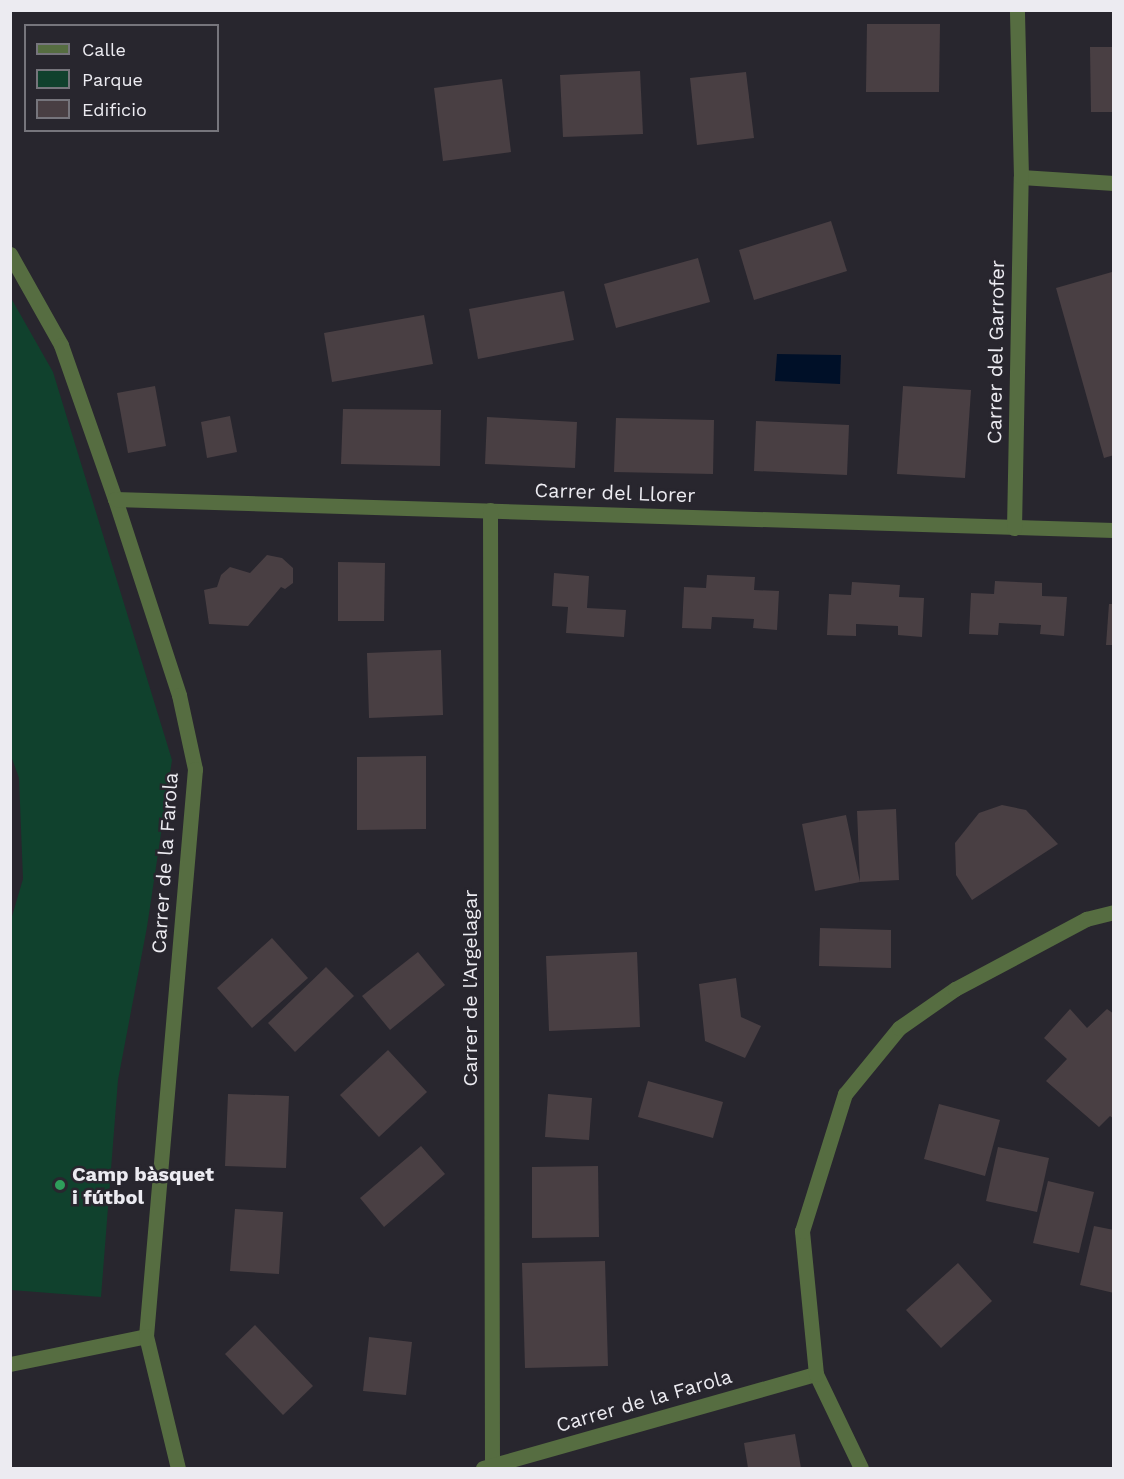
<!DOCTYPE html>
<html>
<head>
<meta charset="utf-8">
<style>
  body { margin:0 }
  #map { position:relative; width:1124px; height:1479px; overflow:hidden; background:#28262e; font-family:"Work Sans",sans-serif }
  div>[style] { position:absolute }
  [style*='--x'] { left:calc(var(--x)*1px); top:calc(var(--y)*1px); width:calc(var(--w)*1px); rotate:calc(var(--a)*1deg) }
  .green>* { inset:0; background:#10412d }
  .water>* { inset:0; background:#001028 }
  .building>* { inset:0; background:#493f43 }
  .service>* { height:15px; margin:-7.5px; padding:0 7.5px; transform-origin:7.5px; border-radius:7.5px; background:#566d41 }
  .minor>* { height:15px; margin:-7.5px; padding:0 7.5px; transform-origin:7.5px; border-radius:7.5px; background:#566d41 }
  .dots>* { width:16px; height:16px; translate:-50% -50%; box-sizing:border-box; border:3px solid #28262e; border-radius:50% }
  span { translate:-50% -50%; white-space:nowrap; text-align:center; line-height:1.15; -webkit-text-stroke:5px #28262e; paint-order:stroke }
  .street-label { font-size:20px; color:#ecebf1 }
  .poi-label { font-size:20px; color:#ecebf1; font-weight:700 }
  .left { translate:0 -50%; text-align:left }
  .frame { position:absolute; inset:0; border:12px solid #ecebf1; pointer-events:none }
  .legend { position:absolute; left:24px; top:24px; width:195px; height:108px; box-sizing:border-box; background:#28262e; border:2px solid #76757c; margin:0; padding:8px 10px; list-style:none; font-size:18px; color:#ecebf1 }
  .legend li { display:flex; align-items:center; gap:12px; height:30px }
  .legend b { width:30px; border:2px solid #76757c }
</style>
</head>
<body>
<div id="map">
  <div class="green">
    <div style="clip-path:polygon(11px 298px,53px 372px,172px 760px,147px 927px,118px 1080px,101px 1297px,11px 1290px,10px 923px,23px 879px,19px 778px,10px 753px)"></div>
  </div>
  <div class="water">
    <div style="clip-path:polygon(777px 354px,841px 355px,840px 384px,775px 381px)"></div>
  </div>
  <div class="building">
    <div style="clip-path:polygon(867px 24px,940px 24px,939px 92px,866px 92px)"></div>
    <div style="clip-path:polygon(1090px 47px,1114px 47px,1114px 112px,1091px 112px)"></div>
    <div style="clip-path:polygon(640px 71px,643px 134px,563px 137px,560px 75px)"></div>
    <div style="clip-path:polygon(746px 72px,754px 138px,697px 145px,690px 78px)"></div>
    <div style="clip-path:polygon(502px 79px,511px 152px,443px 161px,434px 88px)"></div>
    <div style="clip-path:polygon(831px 221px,847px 271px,754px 300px,739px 250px)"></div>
    <div style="clip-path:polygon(698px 258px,710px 302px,616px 328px,604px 284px)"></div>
    <div style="clip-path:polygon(1112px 272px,1114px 455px,1104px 458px,1056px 288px)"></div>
    <div style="clip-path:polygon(564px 291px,574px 340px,478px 359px,469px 309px)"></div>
    <div style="clip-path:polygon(424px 315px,433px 364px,332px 382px,324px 333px)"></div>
    <div style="clip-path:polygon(155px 386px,166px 446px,128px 453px,117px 393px)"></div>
    <div style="clip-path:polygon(903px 386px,971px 390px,965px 478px,897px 474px)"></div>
    <div style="clip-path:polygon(343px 409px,441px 410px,440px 466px,341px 464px)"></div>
    <div style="clip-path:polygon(230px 416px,237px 452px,207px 458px,201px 422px)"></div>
    <div style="clip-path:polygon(487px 417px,577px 422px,575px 468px,485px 464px)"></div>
    <div style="clip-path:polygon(616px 418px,714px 420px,713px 474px,614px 472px)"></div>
    <div style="clip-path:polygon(756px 421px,849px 425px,847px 475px,754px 471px)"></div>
    <div style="clip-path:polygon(267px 555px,282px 558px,293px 568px,293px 583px,285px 589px,281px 587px,248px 626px,209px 624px,204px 590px,217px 587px,221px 575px,230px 567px,250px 573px)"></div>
    <div style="clip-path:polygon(338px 562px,385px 563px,384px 621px,338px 621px)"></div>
    <div style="clip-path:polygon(554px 573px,589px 576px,587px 608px,626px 610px,624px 637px,566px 633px,568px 607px,552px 606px)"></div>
    <div style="clip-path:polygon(707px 575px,755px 577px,754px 590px,779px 591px,777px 630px,753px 628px,754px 619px,712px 617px,711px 629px,682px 628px,684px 587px,706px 588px)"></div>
    <div style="clip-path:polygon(995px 581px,1042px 583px,1042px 596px,1067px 597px,1064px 636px,1040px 634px,1041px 625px,999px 623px,998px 635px,969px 634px,971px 593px,994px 594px)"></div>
    <div style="clip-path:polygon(852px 582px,900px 585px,899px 597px,924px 598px,922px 637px,898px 635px,898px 626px,856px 624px,856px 636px,827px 635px,829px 594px,851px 595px)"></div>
    <div style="clip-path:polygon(1109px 604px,1114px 604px,1114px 645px,1106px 645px)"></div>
    <div style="clip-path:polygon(441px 650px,443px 715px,369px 718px,367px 653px)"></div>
    <div style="clip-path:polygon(426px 756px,426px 829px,357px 830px,357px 757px)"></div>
    <div style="clip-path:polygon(1002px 805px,1026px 810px,1058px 844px,972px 900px,956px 875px,955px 843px,979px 813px)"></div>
    <div style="clip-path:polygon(896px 809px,899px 880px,860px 882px,815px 891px,802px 824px,846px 815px,860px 882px,857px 811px)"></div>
    <div style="clip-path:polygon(820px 928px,891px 930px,891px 968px,819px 966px)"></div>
    <div style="clip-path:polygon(272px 938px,308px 978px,252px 1028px,217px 988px)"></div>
    <div style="clip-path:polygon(418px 952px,445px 985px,390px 1030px,362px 996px)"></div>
    <div style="clip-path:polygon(637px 952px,640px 1027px,549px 1031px,546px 956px)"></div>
    <div style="clip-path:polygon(326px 967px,354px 996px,295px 1052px,268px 1023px)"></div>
    <div style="clip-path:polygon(736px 978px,741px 1017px,761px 1026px,745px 1058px,705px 1041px,699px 984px)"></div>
    <div style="clip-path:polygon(1070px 1009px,1087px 1028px,1107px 1009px,1114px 1014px,1114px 1119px,1110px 1116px,1099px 1127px,1046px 1081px,1067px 1059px,1044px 1038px)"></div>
    <div style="clip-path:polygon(388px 1050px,427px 1092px,379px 1137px,340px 1095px)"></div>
    <div style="clip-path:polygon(648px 1081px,723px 1102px,713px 1138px,638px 1117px)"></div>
    <div style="clip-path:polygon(228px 1094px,289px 1096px,286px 1168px,225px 1166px)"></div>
    <div style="clip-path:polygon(548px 1094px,592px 1098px,589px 1140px,545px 1137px)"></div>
    <div style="clip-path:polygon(939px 1104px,1000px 1120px,985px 1176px,924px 1159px)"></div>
    <div style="clip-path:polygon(421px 1146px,445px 1174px,384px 1227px,360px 1198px)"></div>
    <div style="clip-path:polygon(998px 1147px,1049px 1158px,1037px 1212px,986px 1201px)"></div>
    <div style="clip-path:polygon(598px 1166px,599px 1237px,532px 1238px,532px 1167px)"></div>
    <div style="clip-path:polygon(1048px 1181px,1094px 1192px,1079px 1253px,1033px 1243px)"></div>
    <div style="clip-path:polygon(235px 1209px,283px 1212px,279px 1274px,230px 1271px)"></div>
    <div style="clip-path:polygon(1094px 1226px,1114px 1230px,1114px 1293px,1080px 1285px)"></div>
    <div style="clip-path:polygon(605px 1261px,608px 1366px,525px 1368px,522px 1263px)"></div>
    <div style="clip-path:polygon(958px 1263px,992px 1301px,941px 1348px,906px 1310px)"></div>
    <div style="clip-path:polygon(255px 1325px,313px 1386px,283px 1415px,225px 1354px)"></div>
    <div style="clip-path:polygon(369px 1337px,412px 1342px,406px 1395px,363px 1391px)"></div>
    <div style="clip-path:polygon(795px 1434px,801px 1468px,748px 1468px,744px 1443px)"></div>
  </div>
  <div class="service">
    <div style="--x:10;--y:1364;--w:139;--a:-11.6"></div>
  </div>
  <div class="minor">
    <div style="--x:1021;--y:177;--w:93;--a:3.7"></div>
    <div style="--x:10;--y:254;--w:104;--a:60.7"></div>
    <div style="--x:61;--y:345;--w:163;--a:70.7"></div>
    <div style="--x:115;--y:499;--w:206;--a:71.9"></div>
    <div style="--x:179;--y:695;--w:76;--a:77.8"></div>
    <div style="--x:195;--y:769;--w:569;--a:94.94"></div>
    <div style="--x:146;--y:1336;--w:136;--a:76.4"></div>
    <div style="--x:115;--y:499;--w:999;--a:1.78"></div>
    <div style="--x:490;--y:510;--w:956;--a:89.88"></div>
    <div style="--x:1014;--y:528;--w:351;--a:-88.9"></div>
    <div style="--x:1021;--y:177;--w:167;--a:-91.4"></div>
    <div style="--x:483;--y:1468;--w:346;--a:-15.8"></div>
    <div style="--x:861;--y:1468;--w:104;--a:-115.6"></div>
    <div style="--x:816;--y:1374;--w:144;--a:-95.6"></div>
    <div style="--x:802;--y:1231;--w:144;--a:-72.6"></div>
    <div style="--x:845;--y:1094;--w:85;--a:-50.7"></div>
    <div style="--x:899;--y:1028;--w:68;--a:-34.9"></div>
    <div style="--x:955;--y:989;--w:149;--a:-28.1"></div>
    <div style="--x:1086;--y:919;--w:29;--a:-14"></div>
  </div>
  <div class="dots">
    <div style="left:60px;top:1185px;background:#2e9e5b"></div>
  </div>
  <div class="street-label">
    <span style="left:996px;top:352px;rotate:-89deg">Carrer del Garrofer</span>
    <span style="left:615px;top:493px;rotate:2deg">Carrer del Llorer</span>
    <span style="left:165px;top:863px;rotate:-86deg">Carrer de la Farola</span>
    <span style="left:470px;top:988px;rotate:-90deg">Carrer de l'Argelagar</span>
    <span style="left:644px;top:1401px;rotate:-16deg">Carrer de la Farola</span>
  </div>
  <div class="poi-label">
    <span class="left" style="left:72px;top:1186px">Camp bàsquet<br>i fútbol</span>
  </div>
  <div class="frame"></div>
  <ul class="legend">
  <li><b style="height:8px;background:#566d41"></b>Calle</li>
  <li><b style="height:16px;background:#10412d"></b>Parque</li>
  <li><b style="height:16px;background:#493f43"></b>Edificio</li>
  </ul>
</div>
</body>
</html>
